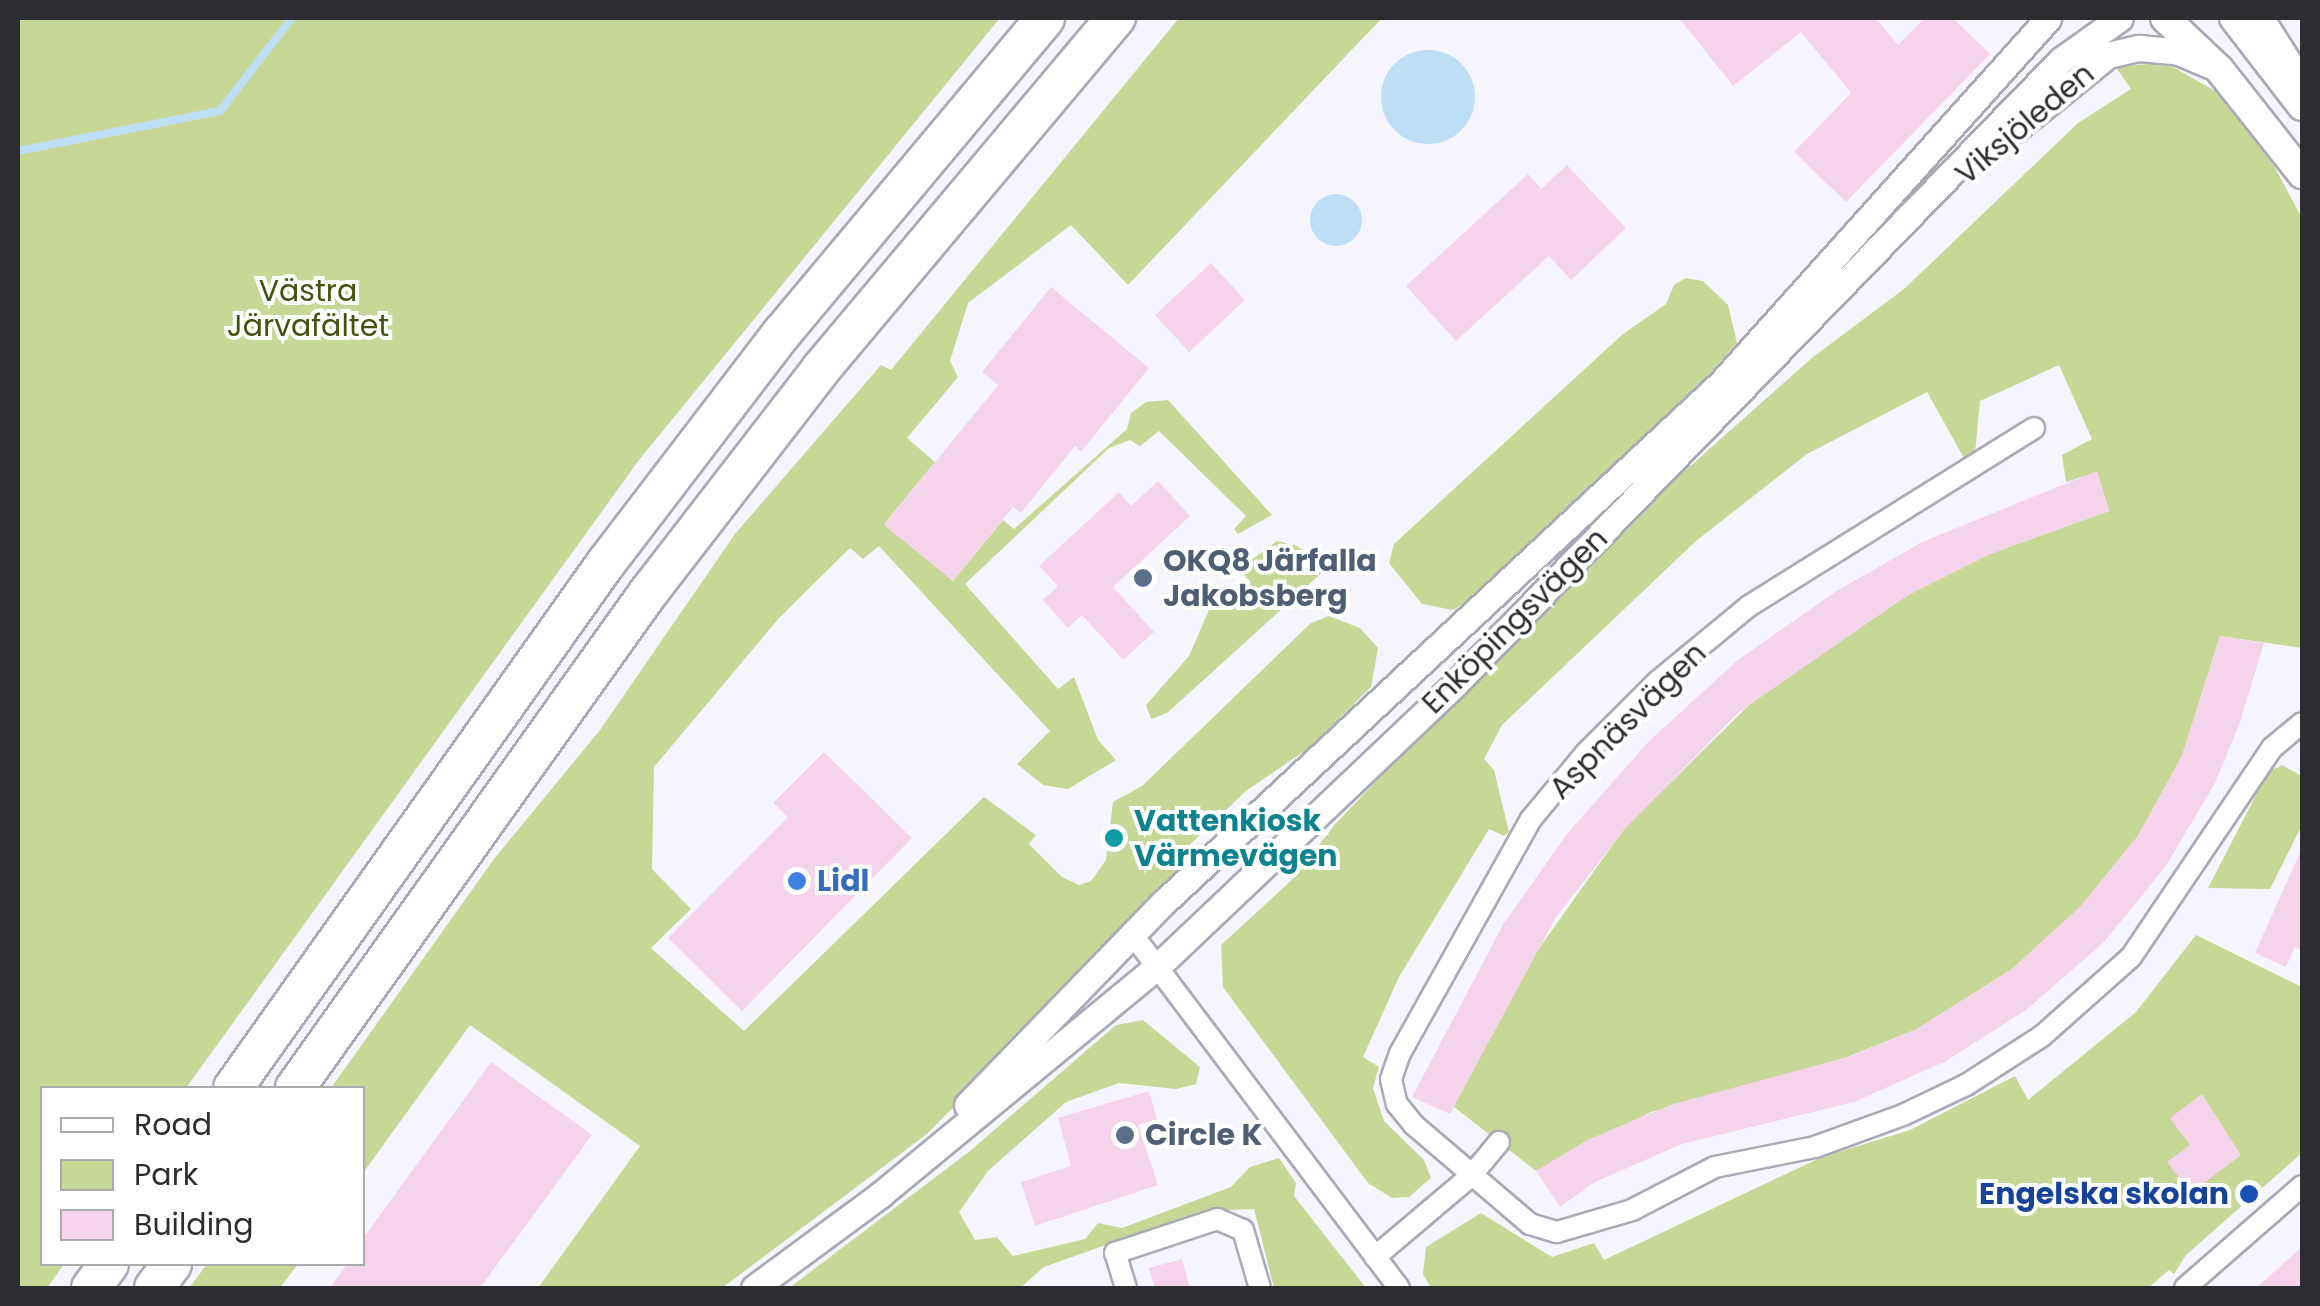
<!DOCTYPE html>
<html>
<head>
<meta charset="utf-8">
<style>
  body { margin:0 }
  #map { position:relative; width:2320px; height:1306px; overflow:hidden; background:#f6f5fd; font-family:Poppins,sans-serif }
  div>[style] { position:absolute }
  [style*='--x'] { left:calc(var(--x)*1px); top:calc(var(--y)*1px); width:calc(var(--w)*1px); rotate:calc(var(--a)*1deg) }
  .green>* { inset:0; background:#c7d896 }
  .water>* { inset:0; background:#bedef6 }
  .round { border-radius:50% }
  .stream>* { height:8px; margin:-4px; padding:0 4px; transform-origin:4px; border-radius:4px; background:#bedef6 }
  .building>* { inset:0; background:#f5d4eb }
  .roads { filter:drop-shadow(2px 0 #aba9b7) drop-shadow(-2px 0 #aba9b7) drop-shadow(0 2px #aba9b7) drop-shadow(0 -2px #aba9b7) }
  .minor>* { height:20px; margin:-10px; padding:0 10px; transform-origin:10px; border-radius:10px; background:#fff }
  .tertiary>* { height:25px; margin:-12.5px; padding:0 12.5px; transform-origin:12.5px; border-radius:12.5px; background:#fff }
  .secondary>* { height:28px; margin:-14px; padding:0 14px; transform-origin:14px; border-radius:14px; background:#fff }
  .motorway>* { height:38px; margin:-19px; padding:0 19px; transform-origin:19px; border-radius:19px; background:#fff }
  .dots>* { width:28px; height:28px; translate:-50% -50%; box-sizing:border-box; border:5px solid #fff; border-radius:50% }
  span { translate:-50% -50%; white-space:nowrap; text-align:center; line-height:1.15; -webkit-text-stroke:8px #fff; paint-order:stroke }
  .street-label { font-size:30px; color:#2d2c31 }
  .park-label { font-size:30px; color:#45520f }
  .service-label { font-size:30px; color:#4e5e75; font-weight:700 }
  .left { translate:0 -50%; text-align:left }
  .culture-label { font-size:30px; color:#0d838f; font-weight:700 }
  .shop-label { font-size:30px; color:#366cbe; font-weight:700 }
  .transit-label { font-size:30px; color:#164399; font-weight:700 }
  .right { translate:-100% -50%; text-align:right }
  .frame { position:absolute; inset:0; border:20px solid #2d2c31; pointer-events:none }
  .legend { position:absolute; left:40px; top:1086px; width:325px; height:180px; box-sizing:border-box; background:#fff; border:2px solid #ababad; margin:0; padding:12px 18px; list-style:none; font-size:30px; color:#2d2c31 }
  .legend li { display:flex; align-items:center; gap:20px; height:50px }
  .legend b { width:50px; border:2px solid #ababad }
</style>
</head>
<body>
<div id="map">
  <div class="green">
    <div style="clip-path:polygon(18px 18px,1000px 18px,639px 460px,186px 1088px,42px 1088px,42px 1264px,64px 1264px,47px 1288px,18px 1288px)"></div>
    <div style="clip-path:polygon(1179px 18px,1382px 18px,1128px 285px,1071px 225px,968px 303px,950px 361px,958px 377px,907px 438px,935px 462px,885px 523px,953px 581px,1003px 520px,1014px 529px,1127px 429px,1131px 413px,1146px 402px,1168px 400px,1272px 515px,1238px 534px,1234px 529px,1246px 516px,1159px 431px,1140px 446px,1130px 440px,1109px 448px,965px 584px,1058px 689px,1074px 677px,1098px 740px,1116px 760px,1068px 789px,1043px 785px,1017px 764px,1050px 731px,879px 546px,863px 559px,850px 548px,779px 618px,654px 767px,652px 869px,691px 909px,651px 948px,744px 1031px,984px 797px,1036px 835px,1029px 844px,1062px 877px,1079px 885px,1091px 881px,1106px 860px,1113px 802px,1142px 786px,1311px 623px,1329px 616px,1360px 628px,1378px 648px,1371px 687px,1312px 746px,1246px 791px,1178px 856px,1182px 874px,927px 1134px,722px 1288px,538px 1288px,640px 1146px,470px 1025px,363px 1173px,362px 1088px,331px 1088px,494px 859px,600px 730px,735px 534px,881px 365px,891px 370px)"></div>
    <div style="clip-path:polygon(2166px 63px,2217px 92px,2274px 166px,2302px 218px,2302px 648px,2220px 636px,2182px 756px,2138px 836px,2080px 907px,2012px 969px,1917px 1029px,1832px 1063px,1651px 1112px,1536px 1171px,1453px 1106px,1518px 978px,1624px 829px,1755px 699px,1908px 595px,1990px 554px,2109px 511px,2097px 472px,2066px 482px,2062px 455px,2092px 439px,2059px 365px,1980px 401px,1975px 454px,1964px 458px,1927px 392px,1807px 454px,1696px 541px,1502px 725px,1484px 759px,1494px 770px,1509px 832px,1504px 836px,1489px 829px,1399px 977px,1363px 1057px,1379px 1067px,1373px 1088px,1384px 1121px,1424px 1160px,1431px 1178px,1409px 1197px,1392px 1198px,1368px 1183px,1223px 987px,1221px 945px,1295px 877px,1335px 824px,1616px 532px,1813px 357px,1904px 289px,2078px 123px,2131px 89px,2115px 66px)"></div>
    <div style="clip-path:polygon(1686px 278px,1703px 281px,1728px 305px,1737px 343px,1690px 396px,1475px 597px,1453px 610px,1422px 604px,1389px 563px,1394px 544px,1623px 334px,1666px 304px,1674px 285px)"></div>
    <div style="clip-path:polygon(1277px 541px,1297px 546px,1326px 569px,1167px 713px,1151px 719px,1146px 705px,1189px 656px,1212px 603px,1219px 595px,1230px 606px,1251px 583px,1239px 569px)"></div>
    <div style="clip-path:polygon(2282px 765px,2302px 776px,2302px 825px,2270px 889px,2208px 888px,2268px 772px)"></div>
    <div style="clip-path:polygon(2196px 935px,2302px 987px,2302px 1153px,2186px 1255px,2174px 1274px,2169px 1270px,2148px 1288px,1431px 1288px,1423px 1274px,1426px 1247px,1481px 1213px,1552px 1257px,1594px 1243px,1604px 1260px,1822px 1157px,1910px 1130px,2015px 1076px,2028px 1100px,2136px 1012px)"></div>
    <div style="clip-path:polygon(1143px 1020px,1200px 1067px,1196px 1084px,1176px 1089px,1119px 1083px,1066px 1102px,988px 1171px,959px 1212px,975px 1240px,997px 1237px,1013px 1256px,1085px 1239px,1098px 1223px,1122px 1228px,1231px 1187px,1250px 1167px,1279px 1158px,1296px 1183px,1294px 1196px,1366px 1288px,1274px 1288px,1254px 1209px,1201px 1211px,1044px 1267px,1020px 1288px,789px 1288px,970px 1151px,1116px 1025px)"></div>
    <div style="clip-path:polygon(207px 1264px,298px 1264px,280px 1288px,189px 1288px)"></div>
  </div>
  <div class="water">
    <div class="round" style="left:1381px;top:50px;width:94px;height:94px"></div>
    <div class="round" style="left:1310px;top:194px;width:52px;height:52px"></div>
  </div>
  <div class="stream">
    <div style="--x:18;--y:151;--w:206;--a:-11.2"></div>
    <div style="--x:220;--y:111;--w:118;--a:-52.3"></div>
  </div>
  <div class="building">
    <div style="clip-path:polygon(1679px 18px,1876px 18px,1898px 45px,1925px 18px,1953px 18px,1990px 54px,1846px 202px,1794px 152px,1851px 93px,1801px 32px,1733px 86px)"></div>
    <div style="clip-path:polygon(1567px 165px,1626px 228px,1571px 280px,1549px 256px,1456px 341px,1406px 286px,1528px 174px,1541px 189px)"></div>
    <div style="clip-path:polygon(1211px 263px,1245px 300px,1189px 352px,1155px 315px)"></div>
    <div style="clip-path:polygon(1051px 287px,1149px 368px,1081px 452px,1075px 446px,1021px 513px,1013px 507px,953px 581px,884px 525px,998px 385px,982px 372px)"></div>
    <div style="clip-path:polygon(2097px 471px,2109px 511px,1990px 554px,1908px 595px,1738px 713px,1624px 830px,1556px 917px,1450px 1114px,1412px 1097px,1504px 923px,1567px 834px,1649px 741px,1738px 660px,1835px 592px,1922px 542px)"></div>
    <div style="clip-path:polygon(1158px 481px,1190px 516px,1113px 587px,1154px 632px,1123px 660px,1082px 615px,1068px 628px,1043px 600px,1058px 586px,1039px 566px,1119px 492px,1131px 506px)"></div>
    <div style="clip-path:polygon(2220px 636px,2264px 643px,2239px 725px,2215px 783px,2166px 866px,2103px 943px,2026px 1010px,1946px 1061px,1854px 1102px,1682px 1144px,1595px 1182px,1560px 1207px,1536px 1171px,1587px 1140px,1673px 1104px,1851px 1056px,1917px 1029px,2012px 969px,2080px 907px,2138px 836px,2182px 756px)"></div>
    <div style="clip-path:polygon(824px 752px,912px 838px,742px 1011px,668px 938px,788px 817px,773px 803px)"></div>
    <div style="clip-path:polygon(2302px 848px,2302px 951px,2295px 947px,2286px 967px,2255px 953px)"></div>
    <div style="clip-path:polygon(491px 1062px,592px 1135px,480px 1288px,330px 1288px,347px 1264px,362px 1264px,362px 1240px)"></div>
    <div style="clip-path:polygon(1149px 1091px,1157px 1119px,1138px 1125px,1158px 1185px,1035px 1226px,1021px 1182px,1071px 1166px,1058px 1118px)"></div>
    <div style="clip-path:polygon(2202px 1094px,2241px 1155px,2191px 1193px,2167px 1162px,2190px 1145px,2170px 1118px)"></div>
    <div style="clip-path:polygon(2302px 1247px,2302px 1288px,2256px 1288px)"></div>
    <div style="clip-path:polygon(1182px 1259px,1190px 1288px,1155px 1288px,1149px 1268px)"></div>
  </div>
  <div class="roads">
    <div class="minor">
      <div style="--x:2034;--y:428;--w:336;--a:148"></div>
      <div style="--x:1749;--y:606;--w:118;--a:140.5"></div>
      <div style="--x:1658;--y:681;--w:102;--a:135"></div>
      <div style="--x:1586;--y:753;--w:86;--a:129.8"></div>
      <div style="--x:1531;--y:819;--w:268;--a:119.2"></div>
      <div style="--x:1400;--y:1053;--w:28;--a:109"></div>
      <div style="--x:1391;--y:1079;--w:26;--a:77"></div>
      <div style="--x:1397;--y:1104;--w:27;--a:51"></div>
      <div style="--x:1414;--y:1125;--w:153;--a:40.5"></div>
      <div style="--x:1530;--y:1224;--w:28;--a:17"></div>
      <div style="--x:1557;--y:1232;--w:78;--a:-16.3"></div>
      <div style="--x:1632;--y:1210;--w:93;--a:-27.4"></div>
      <div style="--x:1715;--y:1167;--w:102;--a:-11.3"></div>
      <div style="--x:1815;--y:1147;--w:94;--a:-20"></div>
      <div style="--x:1903;--y:1115;--w:70;--a:-25.5"></div>
      <div style="--x:1966;--y:1085;--w:90;--a:-32.8"></div>
      <div style="--x:2042;--y:1036;--w:119;--a:-41.6"></div>
      <div style="--x:2131;--y:957;--w:252;--a:-56"></div>
      <div style="--x:2272;--y:748;--w:38;--a:-40"></div>
      <div style="--x:1133;--y:935;--w:442;--a:53"></div>
      <div style="--x:1375;--y:1257;--w:126;--a:-40.2"></div>
      <div style="--x:1471;--y:1176;--w:44;--a:-50.5"></div>
      <div style="--x:1126;--y:1288;--w:37;--a:-107"></div>
      <div style="--x:1115;--y:1253;--w:108;--a:-18.4"></div>
      <div style="--x:1217;--y:1219;--w:28;--a:23"></div>
      <div style="--x:1243;--y:1230;--w:60;--a:73.7"></div>
      <div style="--x:2185;--y:1288;--w:155;--a:-41.1"></div>
    </div>
    <div class="tertiary">
      <div style="--x:2016;--y:129;--w:118;--a:-38.8"></div>
      <div style="--x:2108;--y:55;--w:32;--a:-13"></div>
      <div style="--x:2139;--y:48;--w:37;--a:5"></div>
      <div style="--x:2176;--y:51;--w:38;--a:23"></div>
      <div style="--x:967;--y:1105;--w:283;--a:-45.9"></div>
      <div style="--x:1164;--y:902;--w:761;--a:-42.98"></div>
      <div style="--x:1721;--y:383;--w:490;--a:-48.1"></div>
      <div style="--x:754;--y:1288;--w:157;--a:-36.4"></div>
      <div style="--x:880;--y:1195;--w:359;--a:-39.5"></div>
      <div style="--x:1157;--y:967;--w:411;--a:-43.5"></div>
      <div style="--x:1455;--y:684;--w:870;--a:-45.84"></div>
      <div style="--x:2061;--y:60;--w:72;--a:-35.4"></div>
    </div>
    <div class="secondary">
      <div style="--x:2165;--y:18;--w:74;--a:43.4"></div>
      <div style="--x:2219;--y:69;--w:134;--a:51.7"></div>
      <div style="--x:2234;--y:18;--w:111;--a:52.3"></div>
      <div style="--x:2259;--y:18;--w:69;--a:57.5"></div>
    </div>
    <div class="motorway">
      <div style="--x:233;--y:1088;--w:644;--a:-54.61"></div>
      <div style="--x:606;--y:563;--w:290;--a:-52.6"></div>
      <div style="--x:782;--y:333;--w:410;--a:-50.1"></div>
      <div style="--x:295;--y:1088;--w:608;--a:-54.51"></div>
      <div style="--x:648;--y:593;--w:283;--a:-52.3"></div>
      <div style="--x:821;--y:369;--w:459;--a:-50"></div>
      <div style="--x:91;--y:1288;--w:30;--a:-53"></div>
      <div style="--x:154;--y:1288;--w:30;--a:-53"></div>
    </div>
  </div>
  <div class="dots">
    <div style="left:1143px;top:578px;background:#5c6f8a"></div>
    <div style="left:1114px;top:838px;background:#0f9aa8"></div>
    <div style="left:797px;top:881px;background:#3f7fe0"></div>
    <div style="left:1125px;top:1135px;background:#5c6f8a"></div>
    <div style="left:2249px;top:1194px;background:#1a4fb4"></div>
  </div>
  <div class="street-label">
    <span style="left:2025px;top:124px;rotate:-40deg">Viksjöleden</span>
    <span style="left:1515px;top:621px;rotate:-45deg">Enköpingsvägen</span>
    <span style="left:1628px;top:721px;rotate:-45deg">Aspnäsvägen</span>
  </div>
  <div class="park-label">
    <span style="left:308px;top:308px">Västra<br>Järvafältet</span>
  </div>
  <div class="service-label">
    <span class="left" style="left:1163px;top:578px">OKQ8 Järfalla<br>Jakobsberg</span>
    <span class="left" style="left:1145px;top:1135px">Circle K</span>
  </div>
  <div class="culture-label">
    <span class="left" style="left:1134px;top:838px">Vattenkiosk<br>Värmevägen</span>
  </div>
  <div class="shop-label">
    <span class="left" style="left:817px;top:881px">Lidl</span>
  </div>
  <div class="transit-label">
    <span class="right" style="left:2229px;top:1194px">Engelska skolan</span>
  </div>
  <div class="frame"></div>
  <ul class="legend">
  <li><b style="height:12px;background:#fff"></b>Road</li>
  <li><b style="height:28px;background:#c7d896"></b>Park</li>
  <li><b style="height:28px;background:#f5d4eb"></b>Building</li>
  </ul>
</div>
</body>
</html>
